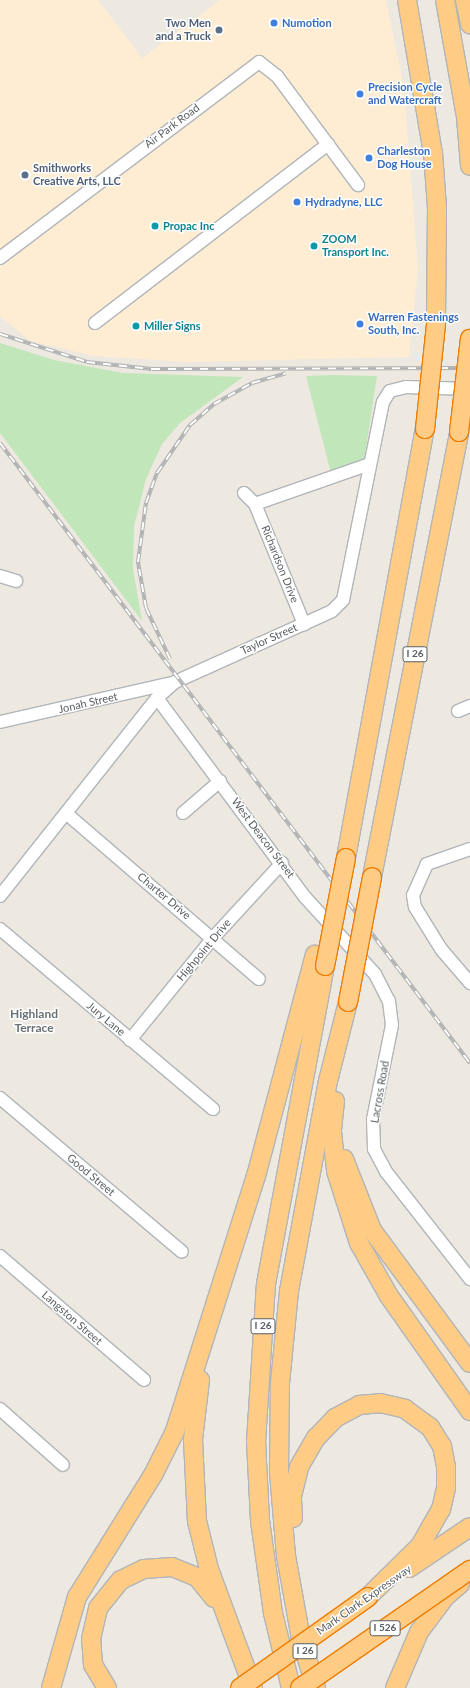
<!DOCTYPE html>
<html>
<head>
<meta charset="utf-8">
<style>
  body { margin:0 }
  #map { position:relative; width:470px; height:1688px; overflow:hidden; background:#ede8e0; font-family:Lato,sans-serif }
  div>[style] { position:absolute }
  .commercial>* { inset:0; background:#ffedd3 }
  .green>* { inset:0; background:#c1e6ba }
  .roads { filter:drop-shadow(1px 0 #b1b5b9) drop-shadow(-1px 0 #b1b5b9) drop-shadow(0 1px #b1b5b9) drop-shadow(0 -1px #b1b5b9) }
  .minor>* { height:12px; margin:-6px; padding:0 6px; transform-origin:6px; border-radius:6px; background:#fff }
  .highway>* { height:18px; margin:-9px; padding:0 9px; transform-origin:9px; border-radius:9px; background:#ffcc85 }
  .rail>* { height:4px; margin-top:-2px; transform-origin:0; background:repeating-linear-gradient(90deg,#fff 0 8px,#b0b1b2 0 16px); box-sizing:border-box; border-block:1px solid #b0b1b2 }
  .bridges { filter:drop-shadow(1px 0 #ed7c00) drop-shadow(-1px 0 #ed7c00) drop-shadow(0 1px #ed7c00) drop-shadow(0 -1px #ed7c00) }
  .highway-bridge>* { height:18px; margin:-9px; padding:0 9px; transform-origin:9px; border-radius:9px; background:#ffcc85 }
  .dots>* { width:11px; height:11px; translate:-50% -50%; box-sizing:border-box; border:2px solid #fff; border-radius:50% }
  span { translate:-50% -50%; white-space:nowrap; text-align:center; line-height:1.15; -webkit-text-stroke:3px #fff; paint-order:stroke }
  .shield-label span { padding:1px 3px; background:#fff; border:1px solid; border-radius:3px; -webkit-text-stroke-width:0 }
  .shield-label { font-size:10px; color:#595e62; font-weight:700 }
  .shop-label { font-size:11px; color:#366cbe; font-weight:700 }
  .left { translate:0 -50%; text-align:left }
  .service-label { font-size:11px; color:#4e5e75; font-weight:700 }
  .right { translate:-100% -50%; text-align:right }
  .street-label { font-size:11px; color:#595e62 }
  .culture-label { font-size:11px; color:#0d838f; font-weight:700 }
  .neighbourhood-label { font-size:12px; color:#6a7174; font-weight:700 }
</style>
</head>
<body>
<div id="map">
  <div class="commercial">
    <div style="clip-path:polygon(0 0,98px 0,142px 58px,220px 0,386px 0,404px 88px,418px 269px,409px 357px,187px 362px,94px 356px,30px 341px,0 316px)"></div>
  </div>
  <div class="green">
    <div style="clip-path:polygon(0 343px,54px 360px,123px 373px,243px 377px,180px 423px,162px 444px,146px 479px,134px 526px,133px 569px,142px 621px,0 433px)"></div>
    <div style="clip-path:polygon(331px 375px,377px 376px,363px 467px,332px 477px,306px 376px)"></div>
  </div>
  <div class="roads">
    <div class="minor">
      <div style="left:0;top:258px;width:325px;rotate:-37.1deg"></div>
      <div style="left:259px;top:62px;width:23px;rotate:38deg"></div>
      <div style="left:277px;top:76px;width:136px;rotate:53.4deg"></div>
      <div style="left:95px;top:323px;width:294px;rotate:-37.5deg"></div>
      <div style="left:244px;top:493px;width:16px;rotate:45deg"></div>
      <div style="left:255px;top:504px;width:130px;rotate:67.8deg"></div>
      <div style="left:255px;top:504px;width:122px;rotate:-19.2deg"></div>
      <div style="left:0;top:576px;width:17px;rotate:17deg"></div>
      <div style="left:157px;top:698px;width:247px;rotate:53.4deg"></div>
      <div style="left:304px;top:896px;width:105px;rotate:47.7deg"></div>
      <div style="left:375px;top:974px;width:30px;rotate:63deg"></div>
      <div style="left:389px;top:1001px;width:24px;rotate:83deg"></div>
      <div style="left:392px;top:1025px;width:96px;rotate:101.4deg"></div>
      <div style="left:373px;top:1119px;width:30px;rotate:88deg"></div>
      <div style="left:374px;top:1149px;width:27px;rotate:62deg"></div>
      <div style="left:387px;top:1173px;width:135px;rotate:51.9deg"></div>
      <div style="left:458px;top:711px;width:13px;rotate:-23deg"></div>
      <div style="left:0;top:722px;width:176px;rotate:-12.8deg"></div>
      <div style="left:183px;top:813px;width:49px;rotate:-40.9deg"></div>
      <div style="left:67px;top:814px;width:253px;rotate:40.7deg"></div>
      <div style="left:470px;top:849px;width:46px;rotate:160.8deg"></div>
      <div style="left:427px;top:864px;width:34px;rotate:114deg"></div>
      <div style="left:413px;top:895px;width:12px;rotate:81deg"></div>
      <div style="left:415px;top:907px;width:49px;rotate:58.2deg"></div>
      <div style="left:441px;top:949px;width:45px;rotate:49.5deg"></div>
      <div style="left:0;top:896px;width:253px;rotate:-51.6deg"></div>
      <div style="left:157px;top:698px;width:24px;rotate:-42deg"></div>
      <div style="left:175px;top:682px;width:172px;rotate:-24.3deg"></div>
      <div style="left:332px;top:611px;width:16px;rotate:-45deg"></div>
      <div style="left:343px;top:600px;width:202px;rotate:-78.6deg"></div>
      <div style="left:383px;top:402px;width:13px;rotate:-58deg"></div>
      <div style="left:390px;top:391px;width:16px;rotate:-14deg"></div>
      <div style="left:406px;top:387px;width:64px;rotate:1.8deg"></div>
      <div style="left:0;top:929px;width:279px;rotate:40.2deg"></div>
      <div style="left:130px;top:1040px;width:132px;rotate:-50.9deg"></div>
      <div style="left:213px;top:938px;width:102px;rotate:-47.4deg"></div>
      <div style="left:0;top:1098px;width:238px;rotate:40.2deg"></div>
      <div style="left:0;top:1256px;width:190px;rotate:40.7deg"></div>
      <div style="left:0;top:1409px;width:84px;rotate:41.6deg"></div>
    </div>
    <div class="highway">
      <div style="left:407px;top:0;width:155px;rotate:80.4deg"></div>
      <div style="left:433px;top:153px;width:55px;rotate:85.8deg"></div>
      <div style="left:437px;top:208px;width:116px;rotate:90.5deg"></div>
      <div style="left:445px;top:0;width:119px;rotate:79.8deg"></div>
      <div style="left:466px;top:117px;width:49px;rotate:85.3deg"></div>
      <div style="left:465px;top:0;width:25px;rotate:78deg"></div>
      <div style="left:346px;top:858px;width:436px;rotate:-79.6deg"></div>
      <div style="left:372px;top:877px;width:453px;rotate:-78.9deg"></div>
      <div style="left:335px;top:1101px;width:31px;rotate:96deg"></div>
      <div style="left:332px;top:1132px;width:39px;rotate:84deg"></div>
      <div style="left:336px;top:1171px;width:76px;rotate:72.3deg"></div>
      <div style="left:359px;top:1243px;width:61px;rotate:60.5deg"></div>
      <div style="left:389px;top:1296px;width:141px;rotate:54.8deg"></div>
      <div style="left:344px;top:1159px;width:76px;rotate:68.5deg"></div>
      <div style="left:372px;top:1230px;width:165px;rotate:53.6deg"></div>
      <div style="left:200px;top:1380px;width:60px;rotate:96.7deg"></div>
      <div style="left:193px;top:1440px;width:81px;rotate:87.2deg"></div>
      <div style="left:197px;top:1521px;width:49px;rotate:76deg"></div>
      <div style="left:209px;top:1569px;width:127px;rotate:69.7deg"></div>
      <div style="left:293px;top:1518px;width:22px;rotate:-93deg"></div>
      <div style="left:292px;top:1496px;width:30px;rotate:-76deg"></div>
      <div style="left:299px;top:1467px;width:34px;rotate:-60deg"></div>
      <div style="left:316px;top:1438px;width:28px;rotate:-46deg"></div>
      <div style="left:335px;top:1418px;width:27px;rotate:-28deg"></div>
      <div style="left:359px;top:1405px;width:21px;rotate:-5deg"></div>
      <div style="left:380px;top:1403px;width:26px;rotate:13deg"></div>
      <div style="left:405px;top:1409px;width:31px;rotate:36deg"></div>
      <div style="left:430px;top:1427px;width:22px;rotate:58deg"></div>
      <div style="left:442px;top:1446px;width:21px;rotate:79deg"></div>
      <div style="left:446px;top:1467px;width:21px;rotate:90deg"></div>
      <div style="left:446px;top:1488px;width:22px;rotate:103deg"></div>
      <div style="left:441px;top:1509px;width:43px;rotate:119.6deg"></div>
      <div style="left:420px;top:1546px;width:73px;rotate:135.6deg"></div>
      <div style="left:409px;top:1568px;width:73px;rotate:-33.9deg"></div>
      <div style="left:51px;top:1688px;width:95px;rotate:-74.1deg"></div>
      <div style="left:77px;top:1597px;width:144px;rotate:-58.1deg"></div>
      <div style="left:153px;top:1475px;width:49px;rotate:-63.4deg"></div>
      <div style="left:175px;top:1431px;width:268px;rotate:-72.4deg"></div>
      <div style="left:256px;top:1176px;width:229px;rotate:-75.1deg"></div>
      <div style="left:107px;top:1688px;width:27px;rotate:-121deg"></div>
      <div style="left:93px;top:1665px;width:26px;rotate:-94deg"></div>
      <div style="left:91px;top:1639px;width:32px;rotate:-77deg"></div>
      <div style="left:98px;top:1608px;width:36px;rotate:-51deg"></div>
      <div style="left:121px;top:1580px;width:25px;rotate:-26deg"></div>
      <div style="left:144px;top:1569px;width:28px;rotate:-4deg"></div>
      <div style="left:172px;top:1567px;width:27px;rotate:22deg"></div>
      <div style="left:197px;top:1577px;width:27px;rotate:51deg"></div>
      <div style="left:291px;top:1688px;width:77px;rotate:-103.5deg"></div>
      <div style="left:273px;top:1613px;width:94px;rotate:-98deg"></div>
      <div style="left:260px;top:1520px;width:78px;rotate:-92.9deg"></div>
      <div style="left:256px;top:1442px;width:158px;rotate:-86.4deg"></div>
      <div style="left:266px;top:1284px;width:323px;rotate:-79.5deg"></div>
      <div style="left:316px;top:1688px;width:51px;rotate:-107deg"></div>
      <div style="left:301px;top:1639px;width:84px;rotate:-100.2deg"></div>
      <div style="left:286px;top:1556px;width:83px;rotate:-94.8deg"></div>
      <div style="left:279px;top:1473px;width:90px;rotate:-89.4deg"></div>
      <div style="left:280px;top:1383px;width:92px;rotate:-84.4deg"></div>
      <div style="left:289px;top:1291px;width:214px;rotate:-79.5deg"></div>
      <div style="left:328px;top:1081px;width:81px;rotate:-75.8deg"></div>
      <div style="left:395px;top:1688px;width:61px;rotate:-66.8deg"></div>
      <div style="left:419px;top:1632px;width:44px;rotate:-53.4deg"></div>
      <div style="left:445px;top:1597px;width:20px;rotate:-41deg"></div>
    </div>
  </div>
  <div class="rail">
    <div style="left:0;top:334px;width:91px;rotate:17.8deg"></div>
    <div style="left:87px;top:362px;width:65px;rotate:6.1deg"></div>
    <div style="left:152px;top:369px;width:318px;rotate:-0.2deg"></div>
    <div style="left:0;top:443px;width:778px;rotate:52.84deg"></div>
    <div style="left:170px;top:659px;width:56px;rotate:-115.2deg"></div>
    <div style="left:146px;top:608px;width:47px;rotate:-99.9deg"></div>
    <div style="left:138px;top:562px;width:60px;rotate:-82.3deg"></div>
    <div style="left:146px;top:503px;width:32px;rotate:-70deg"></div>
    <div style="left:157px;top:473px;width:58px;rotate:-55.5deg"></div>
    <div style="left:190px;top:425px;width:32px;rotate:-41deg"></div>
    <div style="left:214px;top:404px;width:43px;rotate:-28.9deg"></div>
    <div style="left:252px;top:383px;width:35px;rotate:-16deg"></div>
  </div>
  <div class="bridges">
    <div class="highway-bridge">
      <div style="left:425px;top:429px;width:106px;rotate:-84deg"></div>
      <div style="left:459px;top:432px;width:94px;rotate:-83.3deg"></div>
      <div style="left:325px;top:966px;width:110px;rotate:-79deg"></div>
      <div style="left:348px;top:1002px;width:127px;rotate:-79.1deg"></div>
      <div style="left:240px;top:1688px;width:157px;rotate:-35.4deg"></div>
      <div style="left:300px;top:1688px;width:207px;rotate:-34.8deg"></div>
    </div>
  </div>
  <div class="dots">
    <div style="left:274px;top:23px;background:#3f7fe0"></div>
    <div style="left:219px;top:30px;background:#5c6f8a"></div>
    <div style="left:360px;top:94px;background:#3f7fe0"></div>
    <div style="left:369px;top:158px;background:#3f7fe0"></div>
    <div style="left:25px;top:175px;background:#5c6f8a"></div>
    <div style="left:297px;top:202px;background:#3f7fe0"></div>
    <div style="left:155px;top:226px;background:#0f9aa8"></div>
    <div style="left:314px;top:246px;background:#0f9aa8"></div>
    <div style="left:360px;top:324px;background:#3f7fe0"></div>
    <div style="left:136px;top:326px;background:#0f9aa8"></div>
  </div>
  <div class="shield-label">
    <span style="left:415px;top:654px">I 26</span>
    <span style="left:263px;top:1326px">I 26</span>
    <span style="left:385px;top:1628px">I 526</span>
    <span style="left:305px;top:1651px">I 26</span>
  </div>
  <div class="shop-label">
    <span class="left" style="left:282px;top:23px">Numotion</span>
    <span class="left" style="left:368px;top:94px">Precision Cycle<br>and Watercraft</span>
    <span class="left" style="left:377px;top:158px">Charleston<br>Dog House</span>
    <span class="left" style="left:305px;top:202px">Hydradyne, LLC</span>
    <span class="left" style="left:368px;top:324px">Warren Fastenings<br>South, Inc.</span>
  </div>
  <div class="service-label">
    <span class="right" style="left:211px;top:30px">Two Men<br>and a Truck</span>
    <span class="left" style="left:33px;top:175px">Smithworks<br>Creative Arts, LLC</span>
  </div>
  <div class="street-label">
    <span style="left:172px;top:126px;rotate:-37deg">Air Park Road</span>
    <span style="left:280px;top:564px;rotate:68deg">Richardson Drive</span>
    <span style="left:269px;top:639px;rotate:-24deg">Taylor Street</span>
    <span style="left:88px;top:703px;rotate:-13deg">Jonah Street</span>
    <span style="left:263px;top:838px;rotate:53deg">West Deacon Street</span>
    <span style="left:164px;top:896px;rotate:40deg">Charter Drive</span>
    <span style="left:204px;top:950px;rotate:-50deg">Highpoint Drive</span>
    <span style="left:106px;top:1019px;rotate:40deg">Jury Lane</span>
    <span style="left:380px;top:1092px;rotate:-80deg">Lacross Road</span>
    <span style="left:91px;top:1175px;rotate:40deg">Good Street</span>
    <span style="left:72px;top:1318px;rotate:41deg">Langston Street</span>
    <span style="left:364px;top:1600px;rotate:-35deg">Mark Clark Expressway</span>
  </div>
  <div class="culture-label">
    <span class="left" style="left:163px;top:226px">Propac Inc</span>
    <span class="left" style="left:322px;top:246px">ZOOM<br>Transport Inc.</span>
    <span class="left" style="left:144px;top:326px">Miller Signs</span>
  </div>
  <div class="neighbourhood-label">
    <span style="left:34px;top:1021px">Highland<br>Terrace</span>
  </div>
</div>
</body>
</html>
